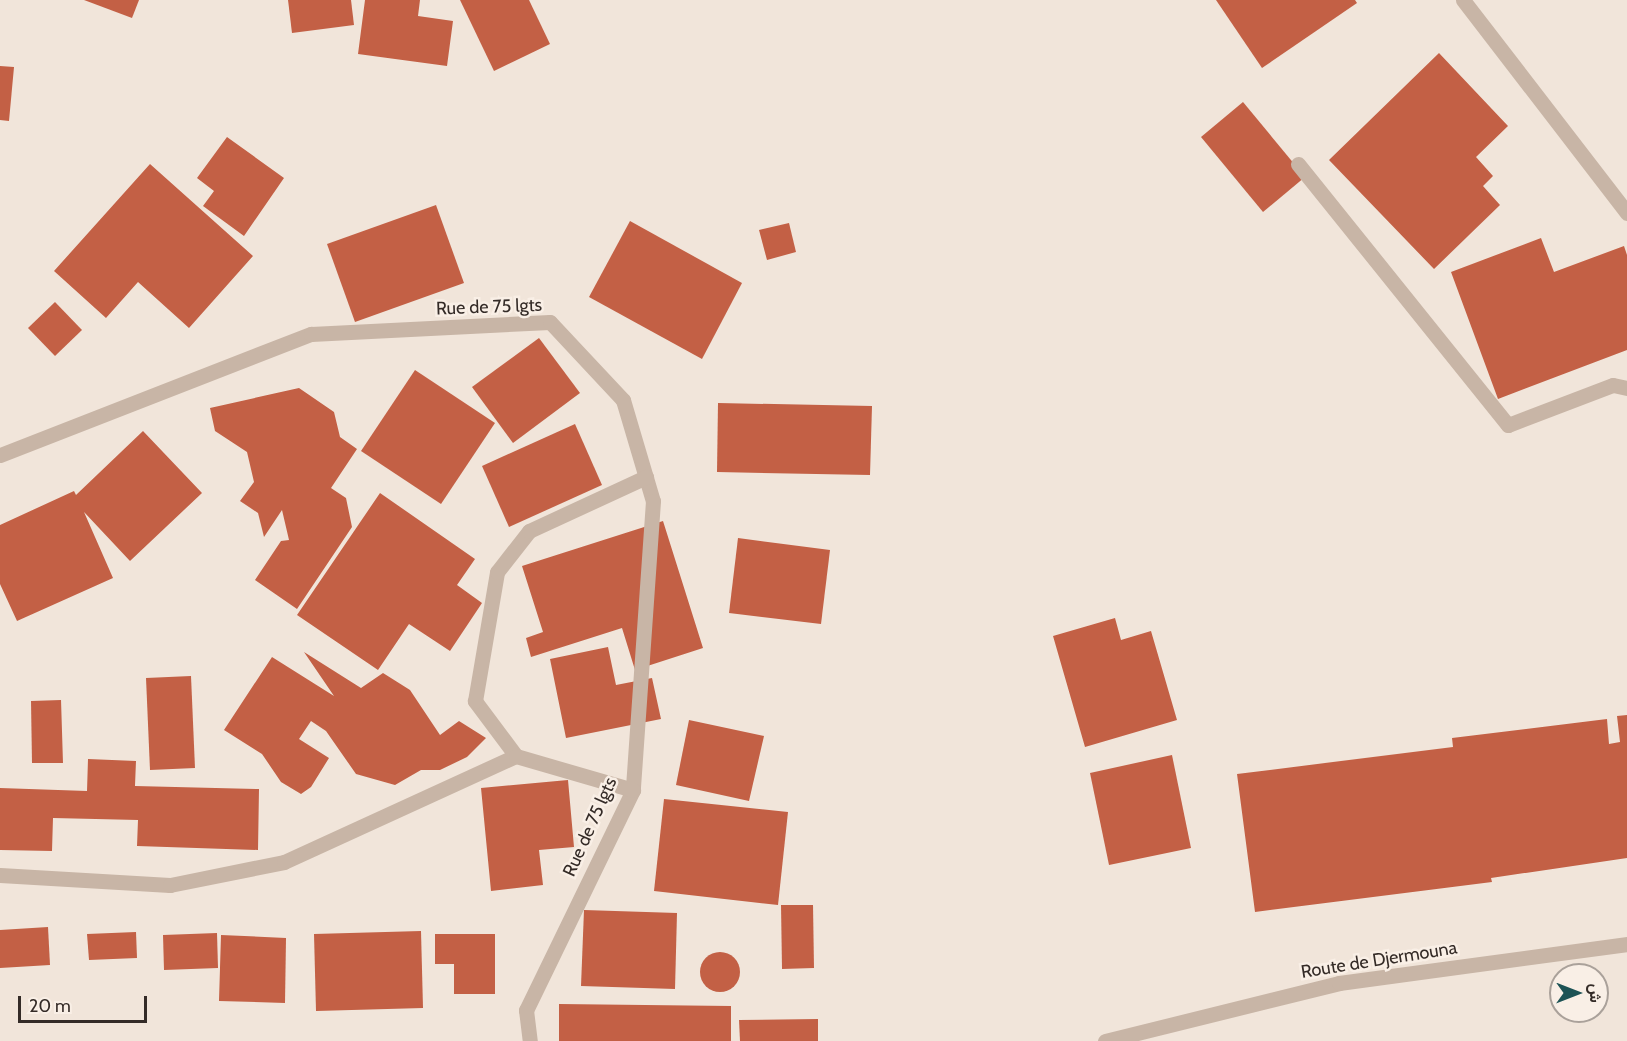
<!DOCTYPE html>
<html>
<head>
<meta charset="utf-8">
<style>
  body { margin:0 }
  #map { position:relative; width:1627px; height:1041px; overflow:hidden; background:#f1e5da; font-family:Cabin,Vazirmatn,sans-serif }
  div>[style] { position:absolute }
  .building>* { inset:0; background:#c36045 }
  .round { border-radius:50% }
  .minor>* { height:15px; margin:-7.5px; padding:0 7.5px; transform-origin:7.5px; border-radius:7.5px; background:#c8b5a6 }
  span { translate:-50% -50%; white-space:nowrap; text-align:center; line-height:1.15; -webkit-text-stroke:5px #f9efe6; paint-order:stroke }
  .street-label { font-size:18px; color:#342b27 }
  .north { position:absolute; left:1549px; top:963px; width:60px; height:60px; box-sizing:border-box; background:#f9efe6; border:2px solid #aaa19a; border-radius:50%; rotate:90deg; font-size:16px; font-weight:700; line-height:24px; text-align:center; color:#342b27 }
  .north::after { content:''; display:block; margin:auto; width:21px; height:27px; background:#1d5355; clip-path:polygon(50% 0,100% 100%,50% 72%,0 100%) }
  .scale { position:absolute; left:18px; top:996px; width:129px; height:27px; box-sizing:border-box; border:3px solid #342b27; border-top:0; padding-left:8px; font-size:18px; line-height:21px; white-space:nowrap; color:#342b27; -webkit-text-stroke:4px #f9efe6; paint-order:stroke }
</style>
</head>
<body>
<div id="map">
  <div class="building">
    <div style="clip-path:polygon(84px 0,139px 0,132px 18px)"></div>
    <div style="clip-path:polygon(288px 0,351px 0,354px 25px,292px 33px)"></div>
    <div style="clip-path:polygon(365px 0,420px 0,418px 16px,453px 21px,447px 66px,358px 54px)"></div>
    <div style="clip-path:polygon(460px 0,529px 0,550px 44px,494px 71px)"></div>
    <div style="clip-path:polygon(1216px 0,1355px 0,1357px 3px,1262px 68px)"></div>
    <div style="clip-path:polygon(1439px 53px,1508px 126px,1476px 157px,1493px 176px,1483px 186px,1500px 205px,1434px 269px,1329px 160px)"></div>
    <div style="clip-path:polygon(0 66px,14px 67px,9px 121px,0 120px)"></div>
    <div style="clip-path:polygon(1243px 102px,1305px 177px,1263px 212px,1201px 137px)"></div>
    <div style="clip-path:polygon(227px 137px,284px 178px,244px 236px,203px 206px,214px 191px,197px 178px)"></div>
    <div style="clip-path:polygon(150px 164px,253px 256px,189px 328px,138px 282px,106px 318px,54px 271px)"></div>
    <div style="clip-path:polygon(436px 205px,464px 283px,355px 322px,327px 244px)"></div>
    <div style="clip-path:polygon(630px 221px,742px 283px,702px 359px,589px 297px)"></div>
    <div style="clip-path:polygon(789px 223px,796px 252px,767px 260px,759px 230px)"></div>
    <div style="clip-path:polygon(1541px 238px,1554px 272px,1624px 246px,1627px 255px,1627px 350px,1498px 399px,1451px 272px)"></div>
    <div style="clip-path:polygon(55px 302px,82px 330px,55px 356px,28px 328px)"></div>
    <div style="clip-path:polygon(539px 338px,580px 393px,513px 443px,472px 387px)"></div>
    <div style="clip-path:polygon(415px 370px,495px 423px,441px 504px,361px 451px)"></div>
    <div style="clip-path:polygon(299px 388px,334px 412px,340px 437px,357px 449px,331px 488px,346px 498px,352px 527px,297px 609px,255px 580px,281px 541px,289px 540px,282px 510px,264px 537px,258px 513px,240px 501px,254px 482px,247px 452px,215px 431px,210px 408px)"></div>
    <div style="clip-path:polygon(718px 403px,872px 406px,870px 475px,717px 472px)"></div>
    <div style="clip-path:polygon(575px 424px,602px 485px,509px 527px,482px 466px)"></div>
    <div style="clip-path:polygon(143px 431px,202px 493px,130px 561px,84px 512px,113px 578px,17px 621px,0 584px,0 525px,74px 491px,76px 495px)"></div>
    <div style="clip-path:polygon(380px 493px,475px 559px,457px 585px,482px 603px,450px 651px,409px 624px,378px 670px,297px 615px)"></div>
    <div style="clip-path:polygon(663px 521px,703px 648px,635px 670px,622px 628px,531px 657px,526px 638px,543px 632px,522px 566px)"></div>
    <div style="clip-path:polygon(738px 538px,830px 550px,821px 624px,729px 613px)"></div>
    <div style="clip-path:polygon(1115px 618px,1121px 640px,1151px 631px,1177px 720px,1085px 747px,1053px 636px)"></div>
    <div style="clip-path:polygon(608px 647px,616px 685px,652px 678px,661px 719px,566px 738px,550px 659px)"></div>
    <div style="clip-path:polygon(304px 652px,361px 688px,383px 673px,410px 690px,440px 735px,459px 721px,486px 738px,467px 757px,440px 770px,421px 770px,395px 785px,356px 774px,326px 731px,311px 721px,299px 739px,329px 758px,311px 787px,301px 794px,281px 782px,262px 754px,224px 730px,272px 657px,334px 696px)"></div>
    <div style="clip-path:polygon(191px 676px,195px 768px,150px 770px,146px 678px)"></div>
    <div style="clip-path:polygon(61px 700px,63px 763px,32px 763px,31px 701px)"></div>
    <div style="clip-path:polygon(1627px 715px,1627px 858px,1491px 878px,1492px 882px,1255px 912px,1237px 774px,1453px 747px,1452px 738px,1607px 719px,1609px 744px,1620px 742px,1617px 716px)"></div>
    <div style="clip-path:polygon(689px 720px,764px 736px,749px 801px,676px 785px)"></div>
    <div style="clip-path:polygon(1172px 755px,1191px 848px,1109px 865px,1090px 773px)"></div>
    <div style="clip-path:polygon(88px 759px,136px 761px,135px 786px,259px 789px,258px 850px,137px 846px,138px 820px,53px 818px,52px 851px,0 850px,0 788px,87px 791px)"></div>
    <div style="clip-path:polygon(568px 780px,574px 847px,539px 850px,543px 885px,491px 891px,481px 788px)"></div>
    <div style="clip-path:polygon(664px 799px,788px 812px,778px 905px,654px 891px)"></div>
    <div style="clip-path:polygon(781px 905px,813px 905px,814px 968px,782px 969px)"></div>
    <div style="clip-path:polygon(584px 910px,677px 913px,675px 989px,581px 986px)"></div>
    <div style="clip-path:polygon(48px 927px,50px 965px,0 968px,0 930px)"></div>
    <div style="clip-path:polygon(421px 931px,423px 1008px,316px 1011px,314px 934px)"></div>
    <div style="clip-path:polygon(136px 932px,137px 958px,89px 960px,87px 934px)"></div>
    <div style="clip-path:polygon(217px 933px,218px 968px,164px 970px,163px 935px)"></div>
    <div style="clip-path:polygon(435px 934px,495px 934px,495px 994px,454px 994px,454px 964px,435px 964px)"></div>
    <div style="clip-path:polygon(221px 935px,286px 938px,285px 1003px,219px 1001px)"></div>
    <div class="round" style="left:700px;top:952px;width:40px;height:40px"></div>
    <div style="clip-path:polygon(559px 1004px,731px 1006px,731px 1041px,559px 1041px)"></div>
    <div style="clip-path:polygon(818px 1019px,818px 1041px,740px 1041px,739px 1020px)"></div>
  </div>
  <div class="minor">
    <div style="left:1463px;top:0;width:269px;rotate:52.4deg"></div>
    <div style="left:1298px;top:164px;width:335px;rotate:51.2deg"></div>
    <div style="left:1508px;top:425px;width:112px;rotate:-20.9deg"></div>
    <div style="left:1613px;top:385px;width:14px;rotate:12deg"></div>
    <div style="left:0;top:455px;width:334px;rotate:-21.3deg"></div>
    <div style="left:311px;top:334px;width:239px;rotate:-2.9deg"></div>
    <div style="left:550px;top:322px;width:107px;rotate:46.9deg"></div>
    <div style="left:623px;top:400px;width:105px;rotate:73.5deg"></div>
    <div style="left:653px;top:501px;width:290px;rotate:94deg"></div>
    <div style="left:633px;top:790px;width:245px;rotate:115.9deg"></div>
    <div style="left:526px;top:1010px;width:31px;rotate:83deg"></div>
    <div style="left:516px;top:756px;width:69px;rotate:-126.7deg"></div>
    <div style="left:475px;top:701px;width:131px;rotate:-80.3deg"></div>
    <div style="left:497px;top:572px;width:52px;rotate:-52deg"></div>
    <div style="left:529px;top:531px;width:129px;rotate:-24.8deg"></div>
    <div style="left:0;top:875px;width:170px;rotate:3.4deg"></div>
    <div style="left:170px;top:885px;width:116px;rotate:-11.4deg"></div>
    <div style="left:284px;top:862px;width:255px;rotate:-24.6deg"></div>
    <div style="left:516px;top:756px;width:122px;rotate:16.2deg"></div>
    <div style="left:1105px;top:1041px;width:241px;rotate:-13.9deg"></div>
    <div style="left:1339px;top:983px;width:291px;rotate:-7.7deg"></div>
  </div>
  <div class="street-label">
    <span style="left:489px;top:307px;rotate:-2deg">Rue de 75 lgts</span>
    <span style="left:590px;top:827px;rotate:-66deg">Rue de 75 lgts</span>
    <span style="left:1379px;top:960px;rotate:-9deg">Route de Djermouna</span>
  </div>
  <div class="north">ش</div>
  <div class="scale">20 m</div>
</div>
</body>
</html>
